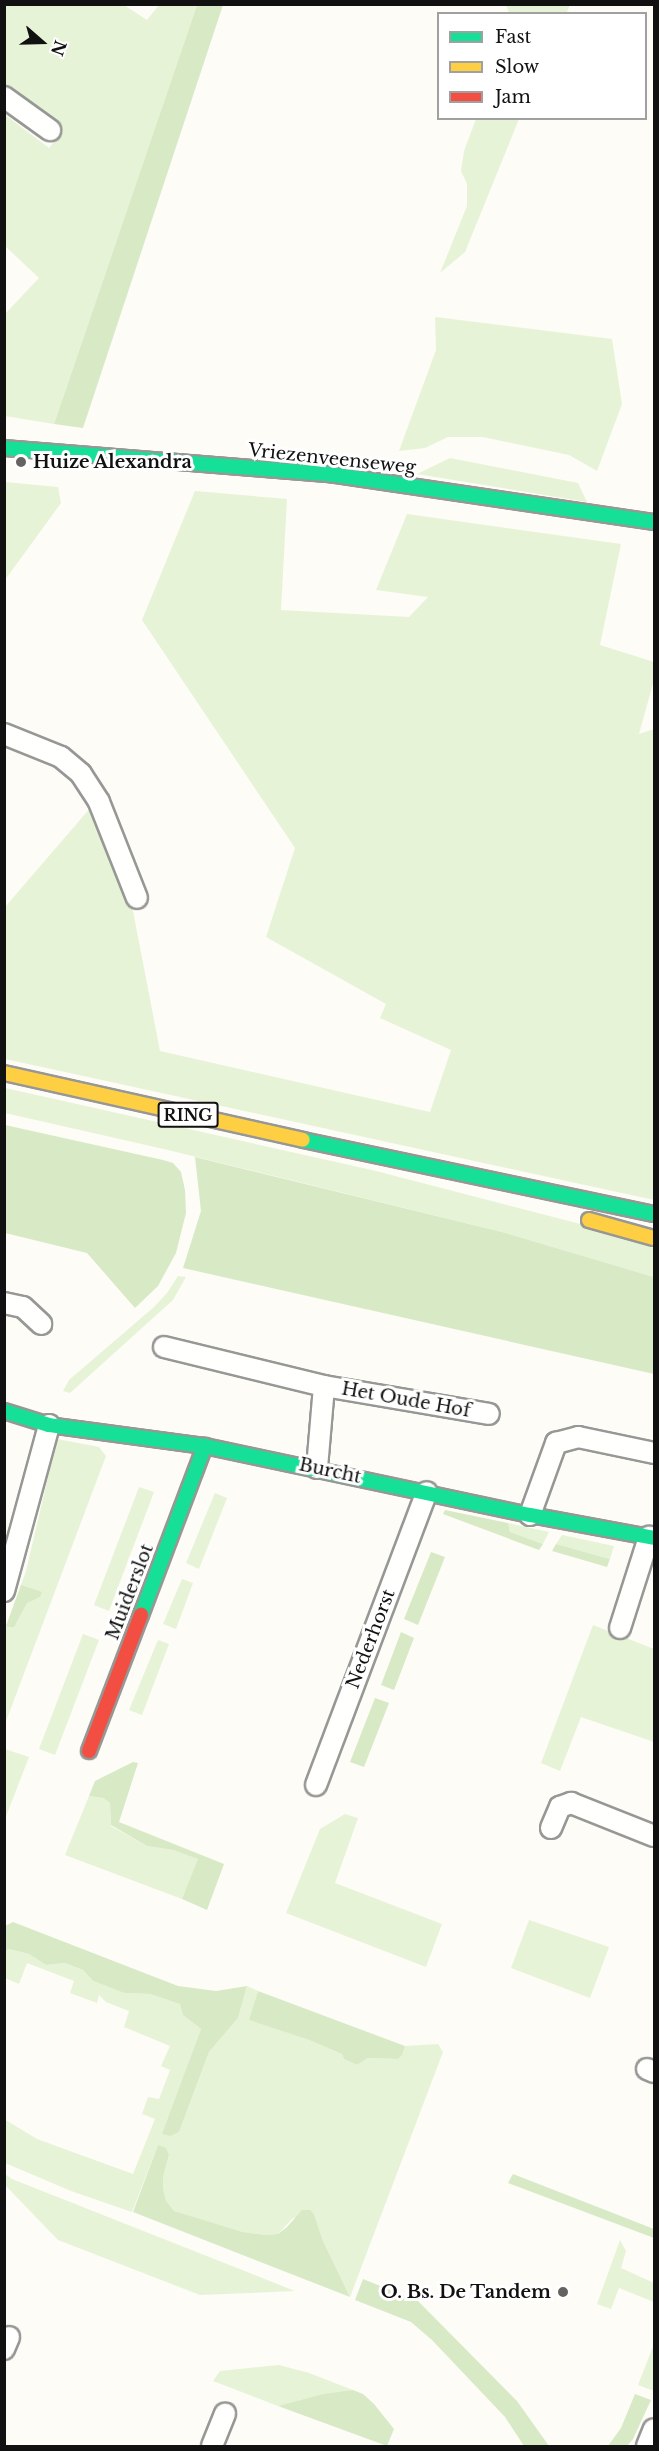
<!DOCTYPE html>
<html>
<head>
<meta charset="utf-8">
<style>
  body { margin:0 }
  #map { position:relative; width:659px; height:2451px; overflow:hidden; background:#fdfcf7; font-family:"Libre Baskerville",serif }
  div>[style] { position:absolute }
  .green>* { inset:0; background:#e7f3d7 }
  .forest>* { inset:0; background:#d8eac5 }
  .roads { filter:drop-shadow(2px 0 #979795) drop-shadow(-2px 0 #979795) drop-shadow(0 2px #979795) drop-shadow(0 -2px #979795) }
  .street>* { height:20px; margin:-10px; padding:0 10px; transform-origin:10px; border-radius:10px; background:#fffffe }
  .fast>* { height:14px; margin:-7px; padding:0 7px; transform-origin:7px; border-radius:7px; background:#16e098 }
  .slow>* { height:14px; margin:-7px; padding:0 7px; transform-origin:7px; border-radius:7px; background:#ffcf43 }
  .jam>* { height:14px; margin:-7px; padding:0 7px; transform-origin:7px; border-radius:7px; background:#f24e42 }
  .dots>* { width:16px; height:16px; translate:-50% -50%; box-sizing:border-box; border:3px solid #fff; border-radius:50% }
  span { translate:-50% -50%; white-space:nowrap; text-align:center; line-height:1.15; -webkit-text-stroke:6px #fff; paint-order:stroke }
  .shield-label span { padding:2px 4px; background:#fff; border:2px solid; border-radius:4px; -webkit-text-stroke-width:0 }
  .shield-label { font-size:16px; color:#111; font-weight:700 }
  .street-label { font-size:18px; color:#111 }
  .poi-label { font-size:18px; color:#111; font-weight:700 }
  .left { translate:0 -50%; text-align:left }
  .right { translate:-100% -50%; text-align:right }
  .frame { position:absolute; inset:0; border:6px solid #111; pointer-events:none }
  .legend { position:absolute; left:437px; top:12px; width:210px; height:108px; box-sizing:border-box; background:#fff; border:2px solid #a0a0a0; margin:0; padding:8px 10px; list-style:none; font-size:18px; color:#111 }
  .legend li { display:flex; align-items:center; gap:12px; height:30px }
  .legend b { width:30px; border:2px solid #a0a0a0 }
  .north { position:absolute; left:12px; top:12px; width:60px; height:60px; -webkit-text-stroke:4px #fff; paint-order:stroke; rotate:110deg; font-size:16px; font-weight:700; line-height:24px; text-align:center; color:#111 }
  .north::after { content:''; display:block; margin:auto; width:21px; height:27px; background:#111; clip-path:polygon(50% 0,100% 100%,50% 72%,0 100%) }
</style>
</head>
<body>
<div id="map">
  <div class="green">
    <div style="clip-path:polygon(5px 5px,124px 5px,147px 20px,159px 5px,197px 5px,54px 424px,5px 416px,5px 314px,39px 278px,5px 246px,4px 114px,49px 148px,61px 133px,5px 90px)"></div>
    <div style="clip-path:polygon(506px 5px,506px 4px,570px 5px,566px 14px,509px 13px)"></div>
    <div style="clip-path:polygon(476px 119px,519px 119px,465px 252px,440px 273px,467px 206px,467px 184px,461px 171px,464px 151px)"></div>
    <div style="clip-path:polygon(435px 317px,612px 339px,622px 404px,597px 471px,569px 455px,483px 437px,448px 437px,425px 448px,399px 451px,436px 350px)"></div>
    <div style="clip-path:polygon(450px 458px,578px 483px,587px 502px,417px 474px)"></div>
    <div style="clip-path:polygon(5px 482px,58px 487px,61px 503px,5px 580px)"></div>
    <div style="clip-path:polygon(195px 491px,287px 499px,281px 610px,409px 617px,428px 597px,376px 590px,407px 514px,621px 544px,600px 645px,654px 662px,654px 680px,639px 734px,654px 729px,654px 1200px,5px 1059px,5px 907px,92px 806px,133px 911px,160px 1051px,430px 1112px,451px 1050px,380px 1018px,386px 1004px,266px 937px,295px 848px,142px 620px)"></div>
    <div style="clip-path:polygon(5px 1088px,372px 1170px,592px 1227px,654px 1248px,654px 1277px,502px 1232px,168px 1150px,5px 1113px)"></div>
    <div style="clip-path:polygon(178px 1276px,186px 1277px,173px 1300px,70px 1393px,63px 1391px,69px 1380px,154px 1307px,167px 1293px)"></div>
    <div style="clip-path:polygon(57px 1439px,99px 1447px,106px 1456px,5px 1724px,5px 1630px,26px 1571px)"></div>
    <div style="clip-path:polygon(139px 1487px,154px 1492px,109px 1611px,94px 1605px)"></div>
    <div style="clip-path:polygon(215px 1493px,227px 1498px,199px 1569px,186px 1563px)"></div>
    <div style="clip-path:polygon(508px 1523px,549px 1532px,543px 1544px,510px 1532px)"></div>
    <div style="clip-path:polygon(562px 1535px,614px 1546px,610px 1559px,556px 1544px)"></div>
    <div style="clip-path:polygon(182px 1579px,193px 1583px,176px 1629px,163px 1624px)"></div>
    <div style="clip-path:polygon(593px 1625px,654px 1649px,654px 1742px,581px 1717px,560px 1771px,541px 1763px)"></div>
    <div style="clip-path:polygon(83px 1634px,99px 1640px,55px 1755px,39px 1749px)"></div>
    <div style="clip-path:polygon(158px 1640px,169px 1644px,142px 1715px,129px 1710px)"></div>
    <div style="clip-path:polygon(5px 1749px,29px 1757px,5px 1819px,4px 1749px)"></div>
    <div style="clip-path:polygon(89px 1796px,103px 1798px,110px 1803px,111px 1826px,147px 1846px,173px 1850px,199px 1859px,182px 1899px,65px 1855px)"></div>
    <div style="clip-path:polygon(345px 1814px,358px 1818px,335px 1883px,442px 1924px,426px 1967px,286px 1913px,320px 1829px)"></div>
    <div style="clip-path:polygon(529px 1920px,609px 1947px,590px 1998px,511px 1968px)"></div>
    <div style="clip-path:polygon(7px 1949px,29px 1954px,46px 1965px,65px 1963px,83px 1970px,93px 1981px,124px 1993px,150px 1994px,181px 2004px,183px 2015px,201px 2029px,163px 2133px,179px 2132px,209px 2052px,238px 2018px,247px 1986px,258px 1991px,250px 2020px,309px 2040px,342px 2054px,344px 2059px,357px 2065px,368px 2058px,398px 2059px,405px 2046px,438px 2044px,443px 2052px,350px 2297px,323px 2241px,314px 2214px,293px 2218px,278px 2234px,266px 2235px,243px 2232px,173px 2211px,166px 2201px,163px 2188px,163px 2177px,169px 2155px,158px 2145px,132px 2212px,71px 2191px,5px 2163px,4px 2119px,37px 2139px,133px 2174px,155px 2119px,142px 2114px,148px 2097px,159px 2099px,170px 2070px,161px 2066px,170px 2046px,124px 2027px,129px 2011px,106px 2002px,99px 1995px,97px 2003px,70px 1993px,74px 1981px,27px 1963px,19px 1984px,5px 1978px,5px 1952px)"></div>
    <div style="clip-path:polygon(5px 2174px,12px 2179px,295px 2291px,200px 2295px,58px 2240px,5px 2185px)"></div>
    <div style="clip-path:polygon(620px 2240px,626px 2251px,621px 2268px,654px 2283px,654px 2302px,619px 2288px,611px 2309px,597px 2304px)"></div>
    <div style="clip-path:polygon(654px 2344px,654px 2391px,638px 2385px)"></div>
    <div style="clip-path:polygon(279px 2365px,309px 2373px,353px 2390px,278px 2406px,213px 2381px,220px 2371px)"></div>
  </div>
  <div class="forest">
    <div style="clip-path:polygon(197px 5px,223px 5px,83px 428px,54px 424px)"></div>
    <div style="clip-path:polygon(5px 1125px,163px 1160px,173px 1163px,181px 1172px,185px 1190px,186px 1213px,176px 1253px,158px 1286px,135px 1308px,87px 1253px,5px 1233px)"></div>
    <div style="clip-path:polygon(195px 1157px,502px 1232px,654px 1277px,654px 1374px,183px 1268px,201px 1211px)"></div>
    <div style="clip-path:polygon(445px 1510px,508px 1523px,510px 1532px,543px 1544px,539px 1550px,443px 1514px)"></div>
    <div style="clip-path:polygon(556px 1544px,610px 1559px,607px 1567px,552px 1551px)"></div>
    <div style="clip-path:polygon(431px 1552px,445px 1557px,418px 1625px,404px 1619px)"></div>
    <div style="clip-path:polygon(21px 1585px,42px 1592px,40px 1597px,27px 1603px,14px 1627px,9px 1627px,6px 1626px)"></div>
    <div style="clip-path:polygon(401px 1632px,414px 1638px,394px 1690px,381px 1685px)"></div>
    <div style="clip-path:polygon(375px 1698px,389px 1703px,364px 1767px,350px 1762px)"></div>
    <div style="clip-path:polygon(133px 1762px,138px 1763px,119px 1822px,224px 1864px,207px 1910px,182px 1899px,198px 1859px,173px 1850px,147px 1846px,111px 1825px,110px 1803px,103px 1798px,89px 1796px,95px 1781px)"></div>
    <div style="clip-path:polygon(13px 1922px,178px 1986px,216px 1991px,247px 1986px,238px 2018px,209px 2052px,179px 2132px,170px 2136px,162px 2134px,201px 2029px,183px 2015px,180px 2004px,150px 1994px,124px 1993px,93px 1981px,83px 1970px,65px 1963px,46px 1965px,29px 1954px,8px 1949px,5px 1952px,5px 1926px)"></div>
    <div style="clip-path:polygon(258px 1991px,405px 2046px,402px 2055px,398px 2059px,368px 2058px,357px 2065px,344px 2059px,342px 2054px,309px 2040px,249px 2020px)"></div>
    <div style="clip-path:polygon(158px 2145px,166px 2148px,169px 2155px,163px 2177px,163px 2188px,166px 2201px,174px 2211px,243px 2232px,266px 2235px,278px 2234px,287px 2227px,302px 2210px,310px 2210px,314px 2214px,323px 2241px,350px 2297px,133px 2212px)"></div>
    <div style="clip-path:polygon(513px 2174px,654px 2229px,654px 2238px,508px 2183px)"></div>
    <div style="clip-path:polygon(363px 2279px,418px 2301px,517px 2401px,549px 2446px,524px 2446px,505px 2417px,432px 2340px,411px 2322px,355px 2300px)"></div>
    <div style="clip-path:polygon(353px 2390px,363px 2394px,374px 2404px,394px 2429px,387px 2446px,278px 2406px,324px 2394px)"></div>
    <div style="clip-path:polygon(635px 2394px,651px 2400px,633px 2439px,627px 2446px,608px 2446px,621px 2428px)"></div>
  </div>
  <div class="roads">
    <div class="street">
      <div style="left:4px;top:97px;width:57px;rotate:35.7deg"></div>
      <div style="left:4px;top:734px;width:61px;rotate:22deg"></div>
      <div style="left:61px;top:757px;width:26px;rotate:40deg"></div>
      <div style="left:81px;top:774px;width:33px;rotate:57deg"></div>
      <div style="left:99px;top:802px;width:103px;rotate:68.4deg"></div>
      <div style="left:4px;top:1303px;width:19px;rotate:12deg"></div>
      <div style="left:23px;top:1307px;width:25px;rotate:43deg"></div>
      <div style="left:164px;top:1347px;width:165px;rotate:13.7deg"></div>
      <div style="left:324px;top:1386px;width:167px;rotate:9.6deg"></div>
      <div style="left:317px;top:1468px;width:82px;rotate:-85.1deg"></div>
      <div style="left:530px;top:1515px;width:77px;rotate:-70.1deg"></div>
      <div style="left:556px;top:1443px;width:23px;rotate:-15deg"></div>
      <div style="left:578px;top:1437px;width:78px;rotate:11.9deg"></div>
      <div style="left:4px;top:1591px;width:172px;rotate:-74.8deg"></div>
      <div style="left:620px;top:1628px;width:96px;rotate:-72.3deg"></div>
      <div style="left:316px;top:1785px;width:313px;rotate:-69.3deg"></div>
      <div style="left:551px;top:1828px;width:23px;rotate:-67deg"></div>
      <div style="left:560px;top:1807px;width:12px;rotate:-20deg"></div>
      <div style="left:571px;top:1803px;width:89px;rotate:21.7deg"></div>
      <div style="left:647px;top:2069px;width:8px;rotate:23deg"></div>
      <div style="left:4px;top:2349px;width:13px;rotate:-67deg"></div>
      <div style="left:212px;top:2446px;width:35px;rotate:-68deg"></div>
      <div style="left:647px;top:2446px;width:18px;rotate:-68deg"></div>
    </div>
    <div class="fast">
      <div style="left:4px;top:448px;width:326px;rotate:4.6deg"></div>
      <div style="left:329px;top:474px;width:329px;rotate:8.4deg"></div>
      <div style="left:303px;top:1140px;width:359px;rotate:11.9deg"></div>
      <div style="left:4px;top:1411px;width:47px;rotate:17.3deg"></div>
      <div style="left:49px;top:1425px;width:157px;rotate:7.7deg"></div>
      <div style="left:205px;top:1446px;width:332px;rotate:12deg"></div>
      <div style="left:530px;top:1515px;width:126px;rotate:10.5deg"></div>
      <div style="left:141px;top:1615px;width:181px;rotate:-69.3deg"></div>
    </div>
    <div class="slow">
      <div style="left:4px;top:1073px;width:306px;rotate:12.6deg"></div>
      <div style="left:589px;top:1220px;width:67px;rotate:15.5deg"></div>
    </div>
    <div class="jam">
      <div style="left:89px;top:1751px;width:146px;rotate:-69.1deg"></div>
    </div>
  </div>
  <div class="dots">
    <div style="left:21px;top:462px;background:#646362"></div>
    <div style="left:563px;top:2292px;background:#646362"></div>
  </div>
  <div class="shield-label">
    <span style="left:188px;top:1115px">RING</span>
  </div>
  <div class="street-label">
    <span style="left:332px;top:459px;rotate:6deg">Vriezenveenseweg</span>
    <span style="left:406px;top:1400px;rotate:10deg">Het Oude Hof</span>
    <span style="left:330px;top:1471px;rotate:12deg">Burcht</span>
    <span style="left:130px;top:1592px;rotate:-69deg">Muiderslot</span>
    <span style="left:371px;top:1639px;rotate:-69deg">Nederhorst</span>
  </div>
  <div class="poi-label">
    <span class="left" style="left:33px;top:462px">Huize Alexandra</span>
    <span class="right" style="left:551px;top:2292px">O. Bs. De Tandem</span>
  </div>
  <div class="frame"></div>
  <ul class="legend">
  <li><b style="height:8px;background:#16e098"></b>Fast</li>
  <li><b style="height:8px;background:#ffcf43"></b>Slow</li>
  <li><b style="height:8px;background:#f24e42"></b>Jam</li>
  </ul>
  <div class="north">N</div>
</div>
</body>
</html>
